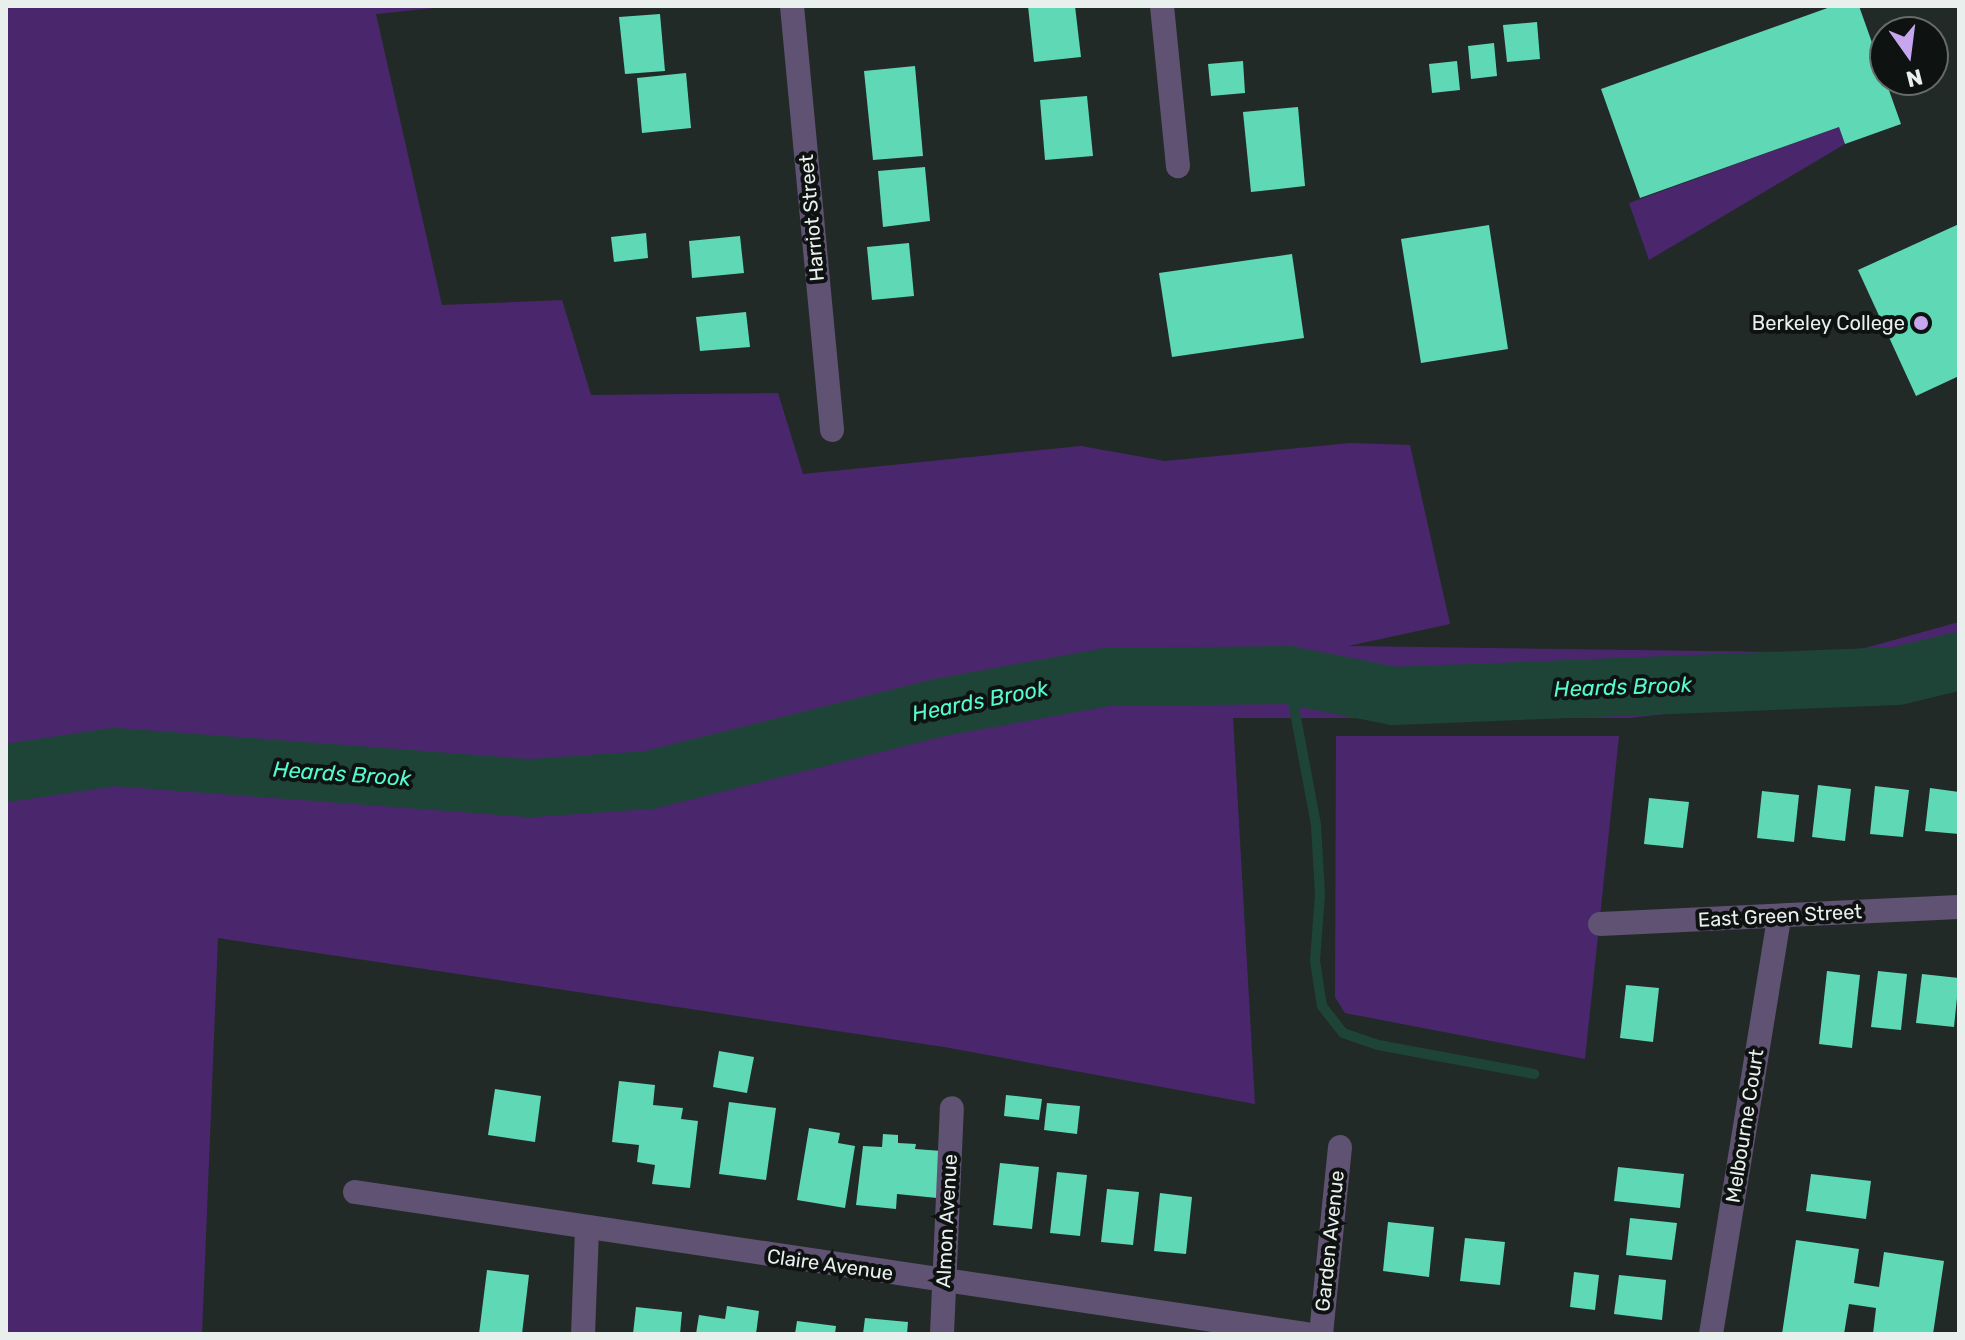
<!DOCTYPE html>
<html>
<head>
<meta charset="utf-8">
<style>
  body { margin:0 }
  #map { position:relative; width:1965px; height:1340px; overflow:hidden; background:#222a27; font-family:Rubik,sans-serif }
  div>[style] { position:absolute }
  .green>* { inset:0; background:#4a276d }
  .stream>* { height:10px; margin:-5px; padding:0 5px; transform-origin:5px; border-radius:5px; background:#1e4438 }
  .river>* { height:58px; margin:-29px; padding:0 29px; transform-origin:29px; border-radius:29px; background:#1e4438 }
  .building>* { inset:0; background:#5fd8b6 }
  .minor>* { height:24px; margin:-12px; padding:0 12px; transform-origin:12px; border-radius:12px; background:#605272 }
  .dots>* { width:22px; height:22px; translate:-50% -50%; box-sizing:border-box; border:4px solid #0e1211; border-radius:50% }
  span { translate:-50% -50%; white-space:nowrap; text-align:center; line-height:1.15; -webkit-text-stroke:8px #0e1211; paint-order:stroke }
  .street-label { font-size:20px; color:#e9efec }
  .poi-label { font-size:20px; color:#e9efec }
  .right { translate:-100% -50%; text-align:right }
  .water-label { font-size:22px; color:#54fbcf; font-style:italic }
  .frame { position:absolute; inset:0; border:8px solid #e9efec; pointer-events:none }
  .north { position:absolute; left:1869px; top:16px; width:80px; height:80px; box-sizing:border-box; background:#0e1211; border:2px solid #666a69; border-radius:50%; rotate:166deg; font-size:22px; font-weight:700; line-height:32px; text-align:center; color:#e9efec }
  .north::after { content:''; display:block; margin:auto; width:28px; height:36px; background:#c7a6f0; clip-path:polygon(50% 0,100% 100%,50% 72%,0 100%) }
</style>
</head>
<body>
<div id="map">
  <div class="green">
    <div style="clip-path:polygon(6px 6px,453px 6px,376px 14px,442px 305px,562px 300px,591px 395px,778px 393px,803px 474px,1081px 446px,1165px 461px,1351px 443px,1410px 445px,1450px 624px,1348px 646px,1847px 653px,1959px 622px,1959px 682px,1629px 718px,1233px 718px,1255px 1104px,944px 1047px,218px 938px,202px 1334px,6px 1334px)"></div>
    <div style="clip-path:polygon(1839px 127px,1845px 144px,1649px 260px,1629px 203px)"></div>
    <div style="clip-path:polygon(1336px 736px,1619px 736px,1585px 1059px,1345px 1013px,1335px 997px)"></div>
  </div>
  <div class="stream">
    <div style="left:1288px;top:675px;width:153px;rotate:79.4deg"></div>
    <div style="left:1316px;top:825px;width:69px;rotate:86.7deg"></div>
    <div style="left:1320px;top:894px;width:67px;rotate:94.3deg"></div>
    <div style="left:1315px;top:961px;width:46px;rotate:81.2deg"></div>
    <div style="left:1322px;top:1006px;width:34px;rotate:52deg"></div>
    <div style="left:1343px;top:1033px;width:37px;rotate:19deg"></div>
    <div style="left:1378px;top:1045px;width:159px;rotate:10.5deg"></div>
  </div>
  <div class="river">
    <div style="left:6px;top:773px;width:110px;rotate:-8.4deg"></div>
    <div style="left:115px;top:757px;width:418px;rotate:4.3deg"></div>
    <div style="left:532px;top:788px;width:117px;rotate:-3.9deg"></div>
    <div style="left:649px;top:780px;width:302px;rotate:-14deg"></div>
    <div style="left:942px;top:707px;width:168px;rotate:-10.3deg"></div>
    <div style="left:1107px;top:677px;width:181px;rotate:-0.6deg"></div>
    <div style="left:1288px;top:675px;width:108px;rotate:11.2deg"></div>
    <div style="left:1394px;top:696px;width:503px;rotate:-2.28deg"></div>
    <div style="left:1897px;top:676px;width:64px;rotate:-13.6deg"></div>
  </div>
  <div class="building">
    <div style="clip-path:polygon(1028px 6px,1075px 6px,1081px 57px,1034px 62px)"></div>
    <div style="clip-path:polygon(1833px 6px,1859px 6px,1901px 124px,1845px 144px,1839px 127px,1640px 198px,1601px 89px)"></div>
    <div style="clip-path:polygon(660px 14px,665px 71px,625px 74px,619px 17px)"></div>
    <div style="clip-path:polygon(1537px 22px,1540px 59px,1507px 62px,1503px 25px)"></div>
    <div style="clip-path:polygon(1494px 43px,1497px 76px,1471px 79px,1468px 46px)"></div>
    <div style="clip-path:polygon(1243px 61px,1245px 93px,1211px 96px,1208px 64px)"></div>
    <div style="clip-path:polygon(1457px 61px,1460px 90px,1432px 93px,1429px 64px)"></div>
    <div style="clip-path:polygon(915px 66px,923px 156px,873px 160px,864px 71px)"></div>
    <div style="clip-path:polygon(686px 73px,691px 128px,642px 133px,637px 78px)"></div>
    <div style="clip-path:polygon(1087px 96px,1093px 156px,1045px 160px,1040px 100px)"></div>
    <div style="clip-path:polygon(1298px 107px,1305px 186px,1251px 192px,1243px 112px)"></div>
    <div style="clip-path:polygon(925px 167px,930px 221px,883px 227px,878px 171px)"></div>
    <div style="clip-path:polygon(1959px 224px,1959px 376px,1916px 396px,1858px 270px)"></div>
    <div style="clip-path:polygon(1489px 225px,1508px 349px,1421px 363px,1401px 239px)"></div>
    <div style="clip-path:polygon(646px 233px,648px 258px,614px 262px,611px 237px)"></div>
    <div style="clip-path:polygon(740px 236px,744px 273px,692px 278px,689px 241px)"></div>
    <div style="clip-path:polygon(909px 243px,914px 296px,872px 300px,867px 247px)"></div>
    <div style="clip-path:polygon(1292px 254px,1304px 338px,1172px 357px,1159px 273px)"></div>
    <div style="clip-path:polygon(746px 312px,750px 347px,700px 351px,696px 317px)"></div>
    <div style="clip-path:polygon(1818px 785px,1851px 789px,1845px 841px,1812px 837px)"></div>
    <div style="clip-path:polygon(1875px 786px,1909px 790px,1903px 837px,1870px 834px)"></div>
    <div style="clip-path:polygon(1930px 788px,1959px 792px,1959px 834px,1925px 831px)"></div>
    <div style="clip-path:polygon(1762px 791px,1799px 795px,1794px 842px,1757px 838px)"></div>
    <div style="clip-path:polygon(1649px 798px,1689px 802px,1683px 848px,1644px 844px)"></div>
    <div style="clip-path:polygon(1827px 971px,1860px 975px,1852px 1048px,1819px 1044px)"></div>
    <div style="clip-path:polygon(1878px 971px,1907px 974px,1901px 1030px,1871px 1027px)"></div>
    <div style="clip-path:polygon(1922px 974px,1959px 978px,1954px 1027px,1916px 1023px)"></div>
    <div style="clip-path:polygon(1626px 985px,1659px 988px,1653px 1042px,1620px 1038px)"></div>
    <div style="clip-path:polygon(719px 1051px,754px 1057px,747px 1093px,713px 1087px)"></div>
    <div style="clip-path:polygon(619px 1081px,655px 1085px,653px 1105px,683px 1108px,681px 1119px,698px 1121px,690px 1188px,652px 1184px,655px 1165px,637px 1162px,639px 1145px,612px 1142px)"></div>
    <div style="clip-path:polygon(495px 1089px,541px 1096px,535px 1142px,488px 1135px)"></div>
    <div style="clip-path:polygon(1006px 1095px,1042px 1099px,1039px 1120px,1004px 1116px)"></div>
    <div style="clip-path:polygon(729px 1102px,776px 1108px,766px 1180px,719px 1174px)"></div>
    <div style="clip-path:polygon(1047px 1103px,1080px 1106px,1077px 1134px,1044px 1130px)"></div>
    <div style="clip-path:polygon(809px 1128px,840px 1133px,838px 1143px,855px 1146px,845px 1208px,797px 1200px)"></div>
    <div style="clip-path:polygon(883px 1134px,898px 1135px,898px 1143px,916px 1144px,915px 1149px,942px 1151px,937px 1198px,897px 1194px,896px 1209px,856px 1205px,863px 1146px,882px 1147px)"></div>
    <div style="clip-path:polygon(1000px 1163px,1039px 1167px,1032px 1229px,993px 1225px)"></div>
    <div style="clip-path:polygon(1618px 1167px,1684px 1174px,1680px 1208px,1614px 1201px)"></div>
    <div style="clip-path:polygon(1057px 1172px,1087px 1175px,1080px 1236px,1050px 1233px)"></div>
    <div style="clip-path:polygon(1811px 1174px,1871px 1181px,1866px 1219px,1806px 1211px)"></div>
    <div style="clip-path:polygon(1107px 1189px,1139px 1192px,1133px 1245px,1101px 1242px)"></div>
    <div style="clip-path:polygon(1160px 1193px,1192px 1197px,1186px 1254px,1154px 1251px)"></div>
    <div style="clip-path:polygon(1630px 1218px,1677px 1223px,1672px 1260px,1626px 1255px)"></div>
    <div style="clip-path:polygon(1388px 1222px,1434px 1227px,1429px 1277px,1383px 1271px)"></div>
    <div style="clip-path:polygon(1465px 1238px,1505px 1242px,1500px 1285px,1460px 1281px)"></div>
    <div style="clip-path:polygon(1796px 1240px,1859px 1249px,1854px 1283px,1879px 1287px,1884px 1252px,1944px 1261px,1933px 1334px,1873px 1334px,1876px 1308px,1849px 1304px,1844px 1334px,1782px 1334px)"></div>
    <div style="clip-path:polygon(487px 1270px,529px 1275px,522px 1334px,479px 1334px)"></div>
    <div style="clip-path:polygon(1574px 1272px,1599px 1275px,1595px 1310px,1570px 1307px)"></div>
    <div style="clip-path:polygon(1619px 1275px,1666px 1280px,1662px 1320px,1614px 1314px)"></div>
    <div style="clip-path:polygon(727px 1306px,759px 1311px,756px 1334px,696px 1334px,699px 1315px,725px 1319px)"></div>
    <div style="clip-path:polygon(636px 1307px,682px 1312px,680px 1334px,633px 1334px)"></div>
    <div style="clip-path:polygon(865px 1318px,908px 1322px,907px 1334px,863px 1334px)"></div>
    <div style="clip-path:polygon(797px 1321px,836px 1326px,835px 1334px,795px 1334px)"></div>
  </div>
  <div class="minor">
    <div style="left:792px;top:6px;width:426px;rotate:84.6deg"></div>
    <div style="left:1162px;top:6px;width:161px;rotate:84.3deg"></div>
    <div style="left:1600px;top:924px;width:359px;rotate:-2.7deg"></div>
    <div style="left:355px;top:1192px;width:962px;rotate:8.49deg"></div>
    <div style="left:583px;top:1334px;width:104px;rotate:-87.8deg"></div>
    <div style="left:942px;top:1334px;width:226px;rotate:-87.5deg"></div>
    <div style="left:1321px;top:1334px;width:188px;rotate:-84.2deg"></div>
    <div style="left:1711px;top:1334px;width:423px;rotate:-80.7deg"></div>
  </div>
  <div class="dots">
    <div style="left:1921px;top:323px;background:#c7a6f0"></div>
  </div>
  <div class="street-label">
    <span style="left:812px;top:218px;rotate:-95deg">Harriot Street</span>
    <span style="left:1780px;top:916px;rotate:-3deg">East Green Street</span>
    <span style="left:1745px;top:1126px;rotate:-81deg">Melbourne Court</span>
    <span style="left:947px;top:1221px;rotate:-87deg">Almon Avenue</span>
    <span style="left:1330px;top:1241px;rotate:-84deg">Garden Avenue</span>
    <span style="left:830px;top:1265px;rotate:8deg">Claire Avenue</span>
  </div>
  <div class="poi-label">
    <span class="right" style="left:1905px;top:323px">Berkeley College</span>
  </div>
  <div class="water-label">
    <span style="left:1623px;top:687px;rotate:-2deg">Heards Brook</span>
    <span style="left:980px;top:701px;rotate:-11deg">Heards Brook</span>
    <span style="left:342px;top:774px;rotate:4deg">Heards Brook</span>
  </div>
  <div class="frame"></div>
  <div class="north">N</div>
</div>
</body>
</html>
